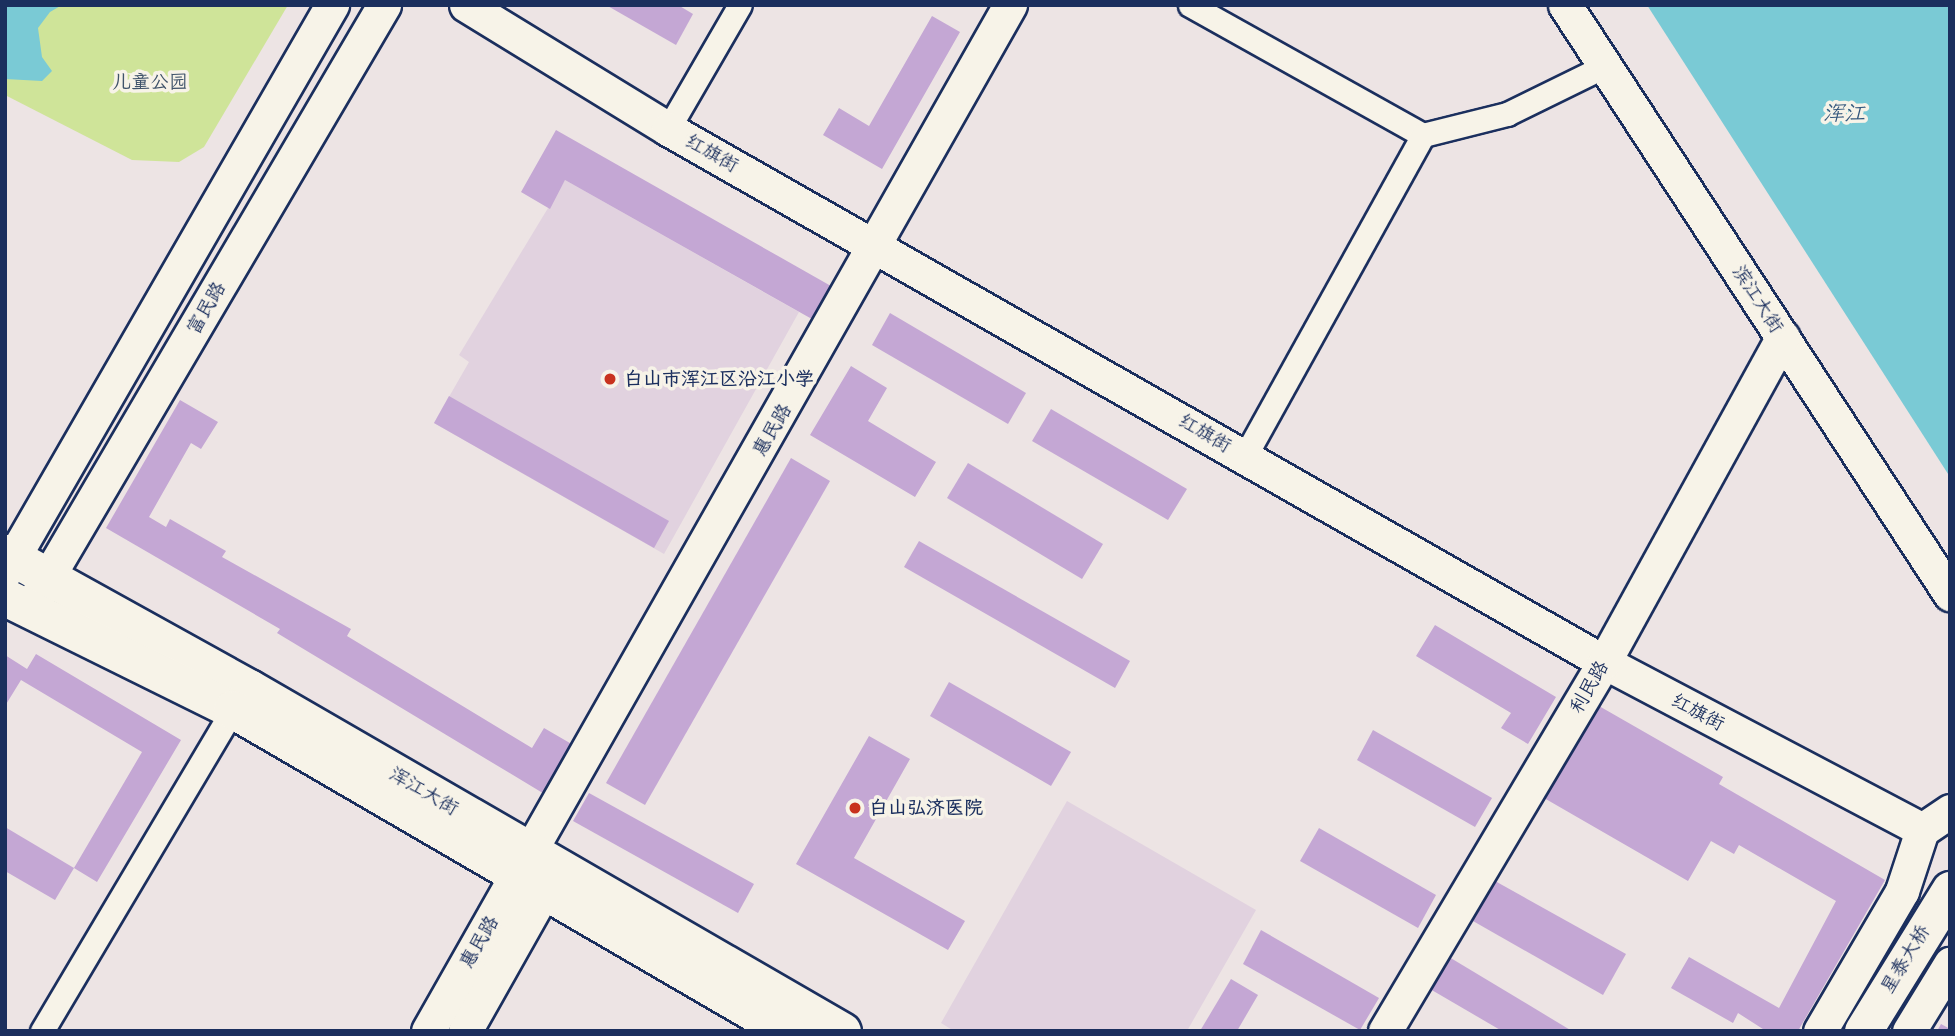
<!DOCTYPE html>
<html>
<head>
<meta charset="utf-8">
<style>
  body { margin:0 }
  #map { position:relative; width:1955px; height:1036px; overflow:hidden; background:#ede4e4; font-family:Delius,"LXGW WenKai TC",sans-serif }
  div>[style] { position:absolute }
  .built>* { inset:0; background:#e1d2df }
  .green>* { inset:0; background:#cfe499 }
  .water>* { inset:0; background:#7acad5 }
  .building>* { inset:0; background:#c4a7d4 }
  .roads { filter:drop-shadow(2px 0 #1b2f5e) drop-shadow(-2px 0 #1b2f5e) drop-shadow(0 2px #1b2f5e) drop-shadow(0 -2px #1b2f5e) }
  .street>* { height:23px; margin:-11.5px; padding:0 11.5px; transform-origin:11.5px; border-radius:11.5px; background:#f7f3e8 }
  .secondary>* { height:33px; margin:-16.5px; padding:0 16.5px; transform-origin:16.5px; border-radius:16.5px; background:#f7f3e8 }
  .primary>* { height:37px; margin:-18.5px; padding:0 18.5px; transform-origin:18.5px; border-radius:18.5px; background:#f7f3e8 }
  .dots>* { width:19px; height:19px; translate:-50% -50%; box-sizing:border-box; border:4px solid #f7f3e8; border-radius:50% }
  span { translate:-50% -50%; white-space:nowrap; text-align:center; line-height:1.15; -webkit-text-stroke:7px #f7f3e8; paint-order:stroke }
  .park-label { font-size:19px; color:#3f536a }
  .street-label { font-size:19px; color:#1b2f5e }
  .poi-label { font-size:19px; color:#1b2f5e; font-weight:700 }
  .left { translate:0 -50%; text-align:left }
  .water-label { font-size:21px; color:#33567c; font-style:italic }
  .frame { position:absolute; inset:0; border:7px solid #1b2f5e; pointer-events:none }
</style>
</head>
<body>
<div id="map">
  <div class="built">
    <div style="clip-path:polygon(565px 180px,799px 312px,664px 554px,434px 423px,469px 362px,459px 355px)"></div>
    <div style="clip-path:polygon(1067px 801px,1256px 910px,1187px 1031px,954px 1031px,941px 1023px)"></div>
  </div>
  <div class="green">
    <div style="clip-path:polygon(5px 5px,288px 5px,204px 147px,179px 162px,132px 160px,5px 95px)"></div>
  </div>
  <div class="water">
    <div style="clip-path:polygon(5px 5px,62px 5px,50px 12px,38px 28px,42px 57px,52px 71px,42px 81px,5px 79px)"></div>
    <div style="clip-path:polygon(1647px 5px,1950px 5px,1950px 477px)"></div>
  </div>
  <div class="building">
    <div style="clip-path:polygon(606px 5px,678px 5px,693px 14px,676px 45px)"></div>
    <div style="clip-path:polygon(932px 16px,960px 32px,882px 169px,823px 135px,839px 108px,869px 126px)"></div>
    <div style="clip-path:polygon(556px 130px,838px 290px,819px 323px,565px 180px,550px 209px,521px 192px)"></div>
    <div style="clip-path:polygon(890px 313px,1026px 393px,1008px 424px,872px 345px)"></div>
    <div style="clip-path:polygon(851px 366px,887px 388px,868px 421px,936px 462px,915px 497px,810px 435px)"></div>
    <div style="clip-path:polygon(449px 396px,669px 521px,654px 548px,434px 423px)"></div>
    <div style="clip-path:polygon(180px 400px,218px 422px,201px 449px,191px 443px,149px 517px,166px 527px,170px 519px,226px 551px,222px 557px,351px 629px,347px 636px,532px 748px,544px 728px,575px 746px,546px 795px,277px 633px,280px 629px,106px 528px)"></div>
    <div style="clip-path:polygon(1051px 409px,1187px 489px,1168px 520px,1032px 441px)"></div>
    <div style="clip-path:polygon(791px 458px,830px 481px,645px 805px,606px 783px)"></div>
    <div style="clip-path:polygon(968px 463px,1103px 544px,1082px 579px,947px 498px)"></div>
    <div style="clip-path:polygon(919px 541px,1130px 661px,1115px 688px,904px 567px)"></div>
    <div style="clip-path:polygon(1435px 625px,1556px 697px,1528px 744px,1501px 728px,1511px 713px,1416px 656px)"></div>
    <div style="clip-path:polygon(36px 654px,181px 740px,97px 882px,74px 868px,142px 752px,21px 680px,5px 706px,5px 655px,27px 669px)"></div>
    <div style="clip-path:polygon(949px 682px,1071px 752px,1051px 786px,930px 716px)"></div>
    <div style="clip-path:polygon(1599px 706px,1723px 777px,1719px 784px,1885px 880px,1798px 1031px,1766px 1031px,1738px 1013px,1733px 1023px,1671px 988px,1689px 957px,1779px 1008px,1836px 901px,1739px 845px,1734px 854px,1711px 841px,1688px 881px,1544px 798px)"></div>
    <div style="clip-path:polygon(1373px 730px,1492px 798px,1475px 827px,1357px 760px)"></div>
    <div style="clip-path:polygon(869px 736px,910px 759px,854px 858px,965px 921px,948px 950px,796px 864px)"></div>
    <div style="clip-path:polygon(589px 793px,754px 884px,738px 913px,573px 821px)"></div>
    <div style="clip-path:polygon(5px 827px,74px 868px,55px 900px,5px 871px)"></div>
    <div style="clip-path:polygon(1319px 828px,1436px 895px,1418px 928px,1300px 861px)"></div>
    <div style="clip-path:polygon(1495px 881px,1626px 954px,1603px 995px,1473px 921px)"></div>
    <div style="clip-path:polygon(1261px 930px,1379px 998px,1360px 1030px,1243px 964px)"></div>
    <div style="clip-path:polygon(1449px 957px,1572px 1031px,1502px 1031px,1430px 989px)"></div>
    <div style="clip-path:polygon(1231px 979px,1258px 995px,1237px 1031px,1200px 1031px)"></div>
    <div style="clip-path:polygon(1941px 1024px,1950px 1029px,1950px 1031px,1937px 1031px)"></div>
  </div>
  <div class="roads">
    <div class="street">
      <div style="left:1190px;top:5px;width:267px;rotate:29.2deg"></div>
      <div style="left:668px;top:129px;width:143px;rotate:-59.9deg"></div>
      <div style="left:1245px;top:456px;width:367px;rotate:-61deg"></div>
      <div style="left:1423px;top:135px;width:87px;rotate:-14deg"></div>
      <div style="left:1507px;top:114px;width:109px;rotate:-26.1deg"></div>
      <div style="left:42px;top:1031px;width:387px;rotate:-59.3deg"></div>
    </div>
    <div class="secondary">
      <div style="left:466px;top:5px;width:237px;rotate:31.5deg"></div>
      <div style="left:668px;top:129px;width:1077px;rotate:29.66deg"></div>
      <div style="left:1604px;top:662px;width:360px;rotate:27.8deg"></div>
      <div style="left:1565px;top:5px;width:704px;rotate:56.83deg"></div>
      <div style="left:5px;top:572px;width:655px;rotate:-60.03deg"></div>
      <div style="left:35px;top:599px;width:689px;rotate:-59.56deg"></div>
      <div style="left:1922px;top:830px;width:34px;rotate:-34deg"></div>
      <div style="left:428px;top:1031px;width:1180px;rotate:-60.44deg"></div>
      <div style="left:465px;top:1031px;width:161px;rotate:-60.6deg"></div>
      <div style="left:544px;top:891px;width:28px;rotate:-109deg"></div>
      <div style="left:1385px;top:1031px;width:429px;rotate:-59.3deg"></div>
      <div style="left:1604px;top:662px;width:371px;rotate:-61.2deg"></div>
      <div style="left:1820px;top:1031px;width:162px;rotate:-59.6deg"></div>
      <div style="left:1902px;top:891px;width:64px;rotate:-71.8deg"></div>
      <div style="left:1909px;top:1031px;width:79px;rotate:-58.5deg"></div>
    </div>
    <div class="primary">
      <div style="left:5px;top:553px;width:279px;rotate:29deg"></div>
      <div style="left:249px;top:688px;width:685px;rotate:30.05deg"></div>
      <div style="left:5px;top:597px;width:253px;rotate:26.3deg"></div>
      <div style="left:232px;top:709px;width:641px;rotate:30.17deg"></div>
      <div style="left:1863px;top:1031px;width:166px;rotate:-58.3deg"></div>
    </div>
  </div>
  <div class="dots">
    <div style="left:610px;top:379px;background:#c8321e"></div>
    <div style="left:855px;top:808px;background:#c8321e"></div>
  </div>
  <div class="park-label">
    <span style="left:150px;top:82px">儿童公园</span>
  </div>
  <div class="street-label">
    <span style="left:712px;top:153px;rotate:29deg">红旗街</span>
    <span style="left:1758px;top:299px;rotate:57deg">滨江大街</span>
    <span style="left:206px;top:308px;rotate:-60deg">富民路</span>
    <span style="left:772px;top:430px;rotate:-60deg">惠民路</span>
    <span style="left:1205px;top:433px;rotate:30deg">红旗街</span>
    <span style="left:1589px;top:687px;rotate:-60deg">利民路</span>
    <span style="left:1698px;top:712px;rotate:28deg">红旗街</span>
    <span style="left:424px;top:791px;rotate:30deg">浑江大街</span>
    <span style="left:479px;top:942px;rotate:-60deg">惠民路</span>
    <span style="left:1905px;top:959px;rotate:-59deg">星泰大桥</span>
  </div>
  <div class="poi-label">
    <span class="left" style="left:624px;top:379px">白山市浑江区沿江小学</span>
    <span class="left" style="left:869px;top:808px">白山弘济医院</span>
  </div>
  <div class="water-label">
    <span style="left:1844px;top:113px">浑江</span>
  </div>
  <div class="frame"></div>
</div>
</body>
</html>
